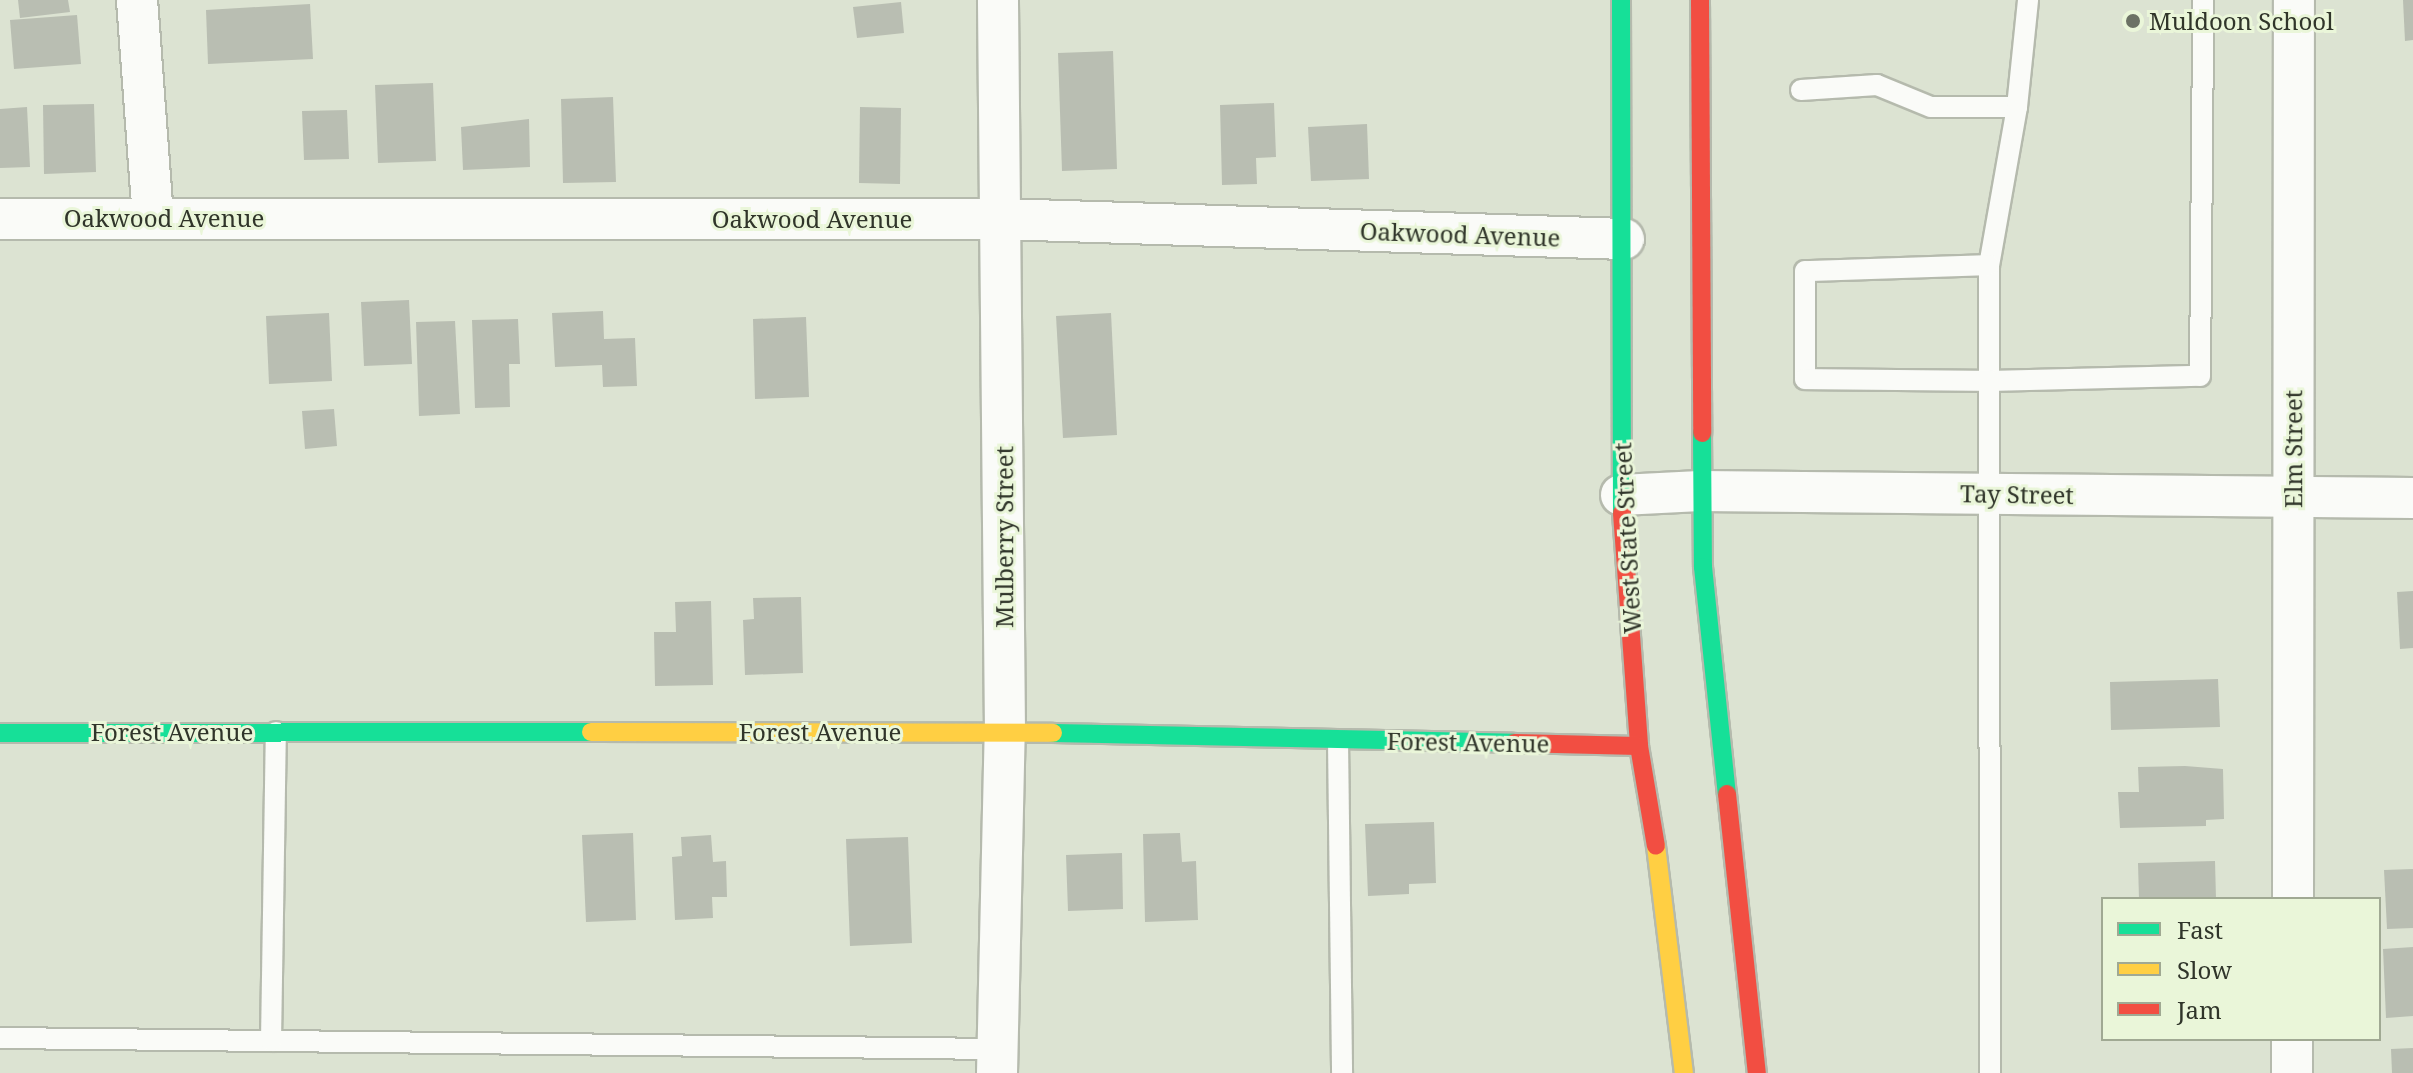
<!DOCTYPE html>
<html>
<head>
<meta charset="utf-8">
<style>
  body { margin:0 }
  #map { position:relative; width:2413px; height:1073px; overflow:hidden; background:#dce3d2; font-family:"Noto Serif",serif }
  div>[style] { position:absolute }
  .building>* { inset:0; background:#b9beb2 }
  .roads { filter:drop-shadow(2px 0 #b5baad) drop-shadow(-2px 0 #b5baad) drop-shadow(0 2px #b5baad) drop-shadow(0 -2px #b5baad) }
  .lane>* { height:20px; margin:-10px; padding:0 10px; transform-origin:10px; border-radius:10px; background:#fafbf8 }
  .street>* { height:40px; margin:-20px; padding:0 20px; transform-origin:20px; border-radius:20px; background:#fafbf8 }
  .fast>* { height:18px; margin:-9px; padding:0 9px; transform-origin:9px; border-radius:9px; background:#16e098 }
  .slow>* { height:18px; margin:-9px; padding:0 9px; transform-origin:9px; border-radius:9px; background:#ffcf43 }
  .jam>* { height:18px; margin:-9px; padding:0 9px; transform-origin:9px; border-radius:9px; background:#f24e42 }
  .dots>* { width:22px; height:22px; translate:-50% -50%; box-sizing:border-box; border:4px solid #eaf6d9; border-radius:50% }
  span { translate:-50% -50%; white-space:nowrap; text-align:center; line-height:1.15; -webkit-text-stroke:6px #eaf6d9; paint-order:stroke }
  .poi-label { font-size:24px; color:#30352a }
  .left { translate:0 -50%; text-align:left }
  .street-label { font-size:24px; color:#30352a }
  .legend { position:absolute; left:2101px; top:897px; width:280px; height:144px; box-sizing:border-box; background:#eaf6d9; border:2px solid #a0a993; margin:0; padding:10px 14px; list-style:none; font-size:24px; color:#30352a }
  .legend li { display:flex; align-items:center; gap:16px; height:40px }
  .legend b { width:40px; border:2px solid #a0a993 }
</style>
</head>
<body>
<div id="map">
  <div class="building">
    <div style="clip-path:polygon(18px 0,68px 0,70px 12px,20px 18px)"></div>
    <div style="clip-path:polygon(2403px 0,2413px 0,2413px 40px,2405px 41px)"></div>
    <div style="clip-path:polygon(901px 2px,904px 33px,857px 38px,853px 7px)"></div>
    <div style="clip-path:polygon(310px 4px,313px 59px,208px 64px,206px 10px)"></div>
    <div style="clip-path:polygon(77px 15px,81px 64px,14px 69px,10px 20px)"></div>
    <div style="clip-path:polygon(1113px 51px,1117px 169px,1062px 171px,1058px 53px)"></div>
    <div style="clip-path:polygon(433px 83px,436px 161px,378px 163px,375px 85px)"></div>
    <div style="clip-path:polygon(613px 97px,616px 182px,563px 183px,561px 99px)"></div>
    <div style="clip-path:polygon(1274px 103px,1276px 157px,1256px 158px,1257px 184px,1222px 185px,1220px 105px)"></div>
    <div style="clip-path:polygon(94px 104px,96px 172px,44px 174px,43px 105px)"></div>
    <div style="clip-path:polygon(27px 107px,30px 167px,0 168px,0 109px)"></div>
    <div style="clip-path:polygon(860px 107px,901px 108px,900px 184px,859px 183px)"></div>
    <div style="clip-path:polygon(347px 110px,349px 159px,304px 160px,302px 111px)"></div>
    <div style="clip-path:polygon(529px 119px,530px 167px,463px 170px,461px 127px)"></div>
    <div style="clip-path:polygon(1367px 124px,1369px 179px,1311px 181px,1308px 127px)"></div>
    <div style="clip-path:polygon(409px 300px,412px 364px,364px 366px,361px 302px)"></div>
    <div style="clip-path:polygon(603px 311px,604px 339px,635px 338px,637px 386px,603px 387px,602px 365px,555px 367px,552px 313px)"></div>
    <div style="clip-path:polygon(329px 313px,332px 381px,269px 384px,266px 316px)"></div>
    <div style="clip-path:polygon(1111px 313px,1117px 435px,1063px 438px,1056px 316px)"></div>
    <div style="clip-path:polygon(806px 317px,809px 397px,755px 399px,753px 319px)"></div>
    <div style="clip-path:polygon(518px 319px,520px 364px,509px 364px,510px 407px,475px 408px,472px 320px)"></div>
    <div style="clip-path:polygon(455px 321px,460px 414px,419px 416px,416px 322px)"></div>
    <div style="clip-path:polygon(334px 409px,337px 446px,305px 449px,302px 411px)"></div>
    <div style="clip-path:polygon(2413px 591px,2413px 648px,2400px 649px,2397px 592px)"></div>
    <div style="clip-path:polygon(801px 597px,803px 673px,745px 675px,743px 620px,754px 619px,753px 598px)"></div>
    <div style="clip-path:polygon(711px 601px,713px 685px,655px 686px,654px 632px,676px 632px,675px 602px)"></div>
    <div style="clip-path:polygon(2218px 679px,2220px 727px,2111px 730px,2110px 682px)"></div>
    <div style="clip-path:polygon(2185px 766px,2223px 769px,2224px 819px,2206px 820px,2206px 826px,2120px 828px,2118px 792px,2139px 792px,2138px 767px)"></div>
    <div style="clip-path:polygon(1434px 822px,1436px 883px,1409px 884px,1409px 894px,1368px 896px,1365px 824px)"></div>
    <div style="clip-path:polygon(633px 833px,636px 920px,586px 922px,582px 835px)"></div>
    <div style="clip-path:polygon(1180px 833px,1182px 862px,1196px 861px,1198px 920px,1145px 922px,1143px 834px)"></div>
    <div style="clip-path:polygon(711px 835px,713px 862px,726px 861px,727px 897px,712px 897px,713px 918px,675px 920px,672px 857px,682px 856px,681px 837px)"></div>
    <div style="clip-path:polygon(908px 837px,912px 943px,850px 946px,846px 839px)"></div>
    <div style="clip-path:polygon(1122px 853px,1123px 909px,1068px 911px,1066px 855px)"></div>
    <div style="clip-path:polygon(2215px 861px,2216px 899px,2139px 899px,2138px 863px)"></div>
    <div style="clip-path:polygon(2413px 869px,2413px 928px,2387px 929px,2384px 870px)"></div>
    <div style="clip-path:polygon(2413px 947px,2413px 1016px,2386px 1018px,2383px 949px)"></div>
    <div style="clip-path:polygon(2413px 1048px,2413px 1073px,2392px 1073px,2391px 1049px)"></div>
  </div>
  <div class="roads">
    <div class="lane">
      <div style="left:1801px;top:90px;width:76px;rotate:-3.8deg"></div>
      <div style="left:1877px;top:85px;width:58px;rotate:22.2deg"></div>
      <div style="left:1931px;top:107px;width:86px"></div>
      <div style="left:2017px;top:107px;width:160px;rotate:100deg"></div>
      <div style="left:1989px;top:265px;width:116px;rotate:90deg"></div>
      <div style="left:1989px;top:381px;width:211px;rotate:-1.4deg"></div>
      <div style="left:2200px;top:376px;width:376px;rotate:-89.5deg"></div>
      <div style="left:2017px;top:107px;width:108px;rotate:-84.1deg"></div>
      <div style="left:1989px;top:265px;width:184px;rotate:178.1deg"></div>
      <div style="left:1805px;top:271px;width:108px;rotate:90deg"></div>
      <div style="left:1805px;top:379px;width:184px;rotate:0.6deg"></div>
      <div style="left:1989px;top:381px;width:692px;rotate:89.92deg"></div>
      <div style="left:1338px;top:740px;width:333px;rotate:89.3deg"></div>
      <div style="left:0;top:1038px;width:998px;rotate:0.63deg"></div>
      <div style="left:271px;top:1041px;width:309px;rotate:-89.1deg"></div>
    </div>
    <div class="street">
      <div style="left:137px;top:0;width:219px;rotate:85.8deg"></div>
      <div style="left:0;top:219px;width:1002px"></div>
      <div style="left:1002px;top:219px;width:622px;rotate:1.84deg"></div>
      <div style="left:1621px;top:495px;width:79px;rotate:-2.9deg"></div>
      <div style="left:1700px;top:491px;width:713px;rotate:0.56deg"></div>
      <div style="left:2293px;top:899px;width:899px;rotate:-89.94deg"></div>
      <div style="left:997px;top:1073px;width:341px;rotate:-88.7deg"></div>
      <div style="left:1005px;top:732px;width:732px;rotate:-90.55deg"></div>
      <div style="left:2292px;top:1073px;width:34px;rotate:-90deg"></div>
    </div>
    <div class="fast">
      <div style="left:1621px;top:0;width:513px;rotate:89.89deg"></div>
      <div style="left:1702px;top:433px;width:134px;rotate:89.6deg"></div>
      <div style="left:1703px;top:567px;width:228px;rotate:84deg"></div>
      <div style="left:0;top:733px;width:591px;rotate:-0.1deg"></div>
      <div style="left:1053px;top:733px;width:461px;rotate:1.2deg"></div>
    </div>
    <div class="slow">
      <div style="left:591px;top:732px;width:462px;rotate:0.1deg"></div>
      <div style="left:1656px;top:846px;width:229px;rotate:83deg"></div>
    </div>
    <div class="jam">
      <div style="left:1700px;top:0;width:433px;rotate:89.7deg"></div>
      <div style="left:1622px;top:513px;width:234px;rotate:85.8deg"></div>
      <div style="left:1639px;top:746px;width:101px;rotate:80.4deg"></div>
      <div style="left:1514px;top:743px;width:125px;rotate:1.4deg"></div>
      <div style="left:1727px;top:794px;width:281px;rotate:83.9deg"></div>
    </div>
  </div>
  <div class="dots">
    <div style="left:2133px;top:21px;background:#6c7265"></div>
  </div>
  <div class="poi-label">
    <span class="left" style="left:2149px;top:21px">Muldoon School</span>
  </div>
  <div class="street-label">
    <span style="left:164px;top:218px">Oakwood Avenue</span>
    <span style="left:812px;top:219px">Oakwood Avenue</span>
    <span style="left:1460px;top:234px;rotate:2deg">Oakwood Avenue</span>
    <span style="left:2293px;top:449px;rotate:-90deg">Elm Street</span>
    <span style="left:2017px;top:494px;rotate:1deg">Tay Street</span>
    <span style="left:1004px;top:537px;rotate:-90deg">Mulberry Street</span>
    <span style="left:1627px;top:538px;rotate:-93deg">West State Street</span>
    <span style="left:172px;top:732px">Forest Avenue</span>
    <span style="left:820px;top:732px">Forest Avenue</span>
    <span style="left:1468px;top:742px;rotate:1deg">Forest Avenue</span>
  </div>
  <ul class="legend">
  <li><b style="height:10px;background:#16e098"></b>Fast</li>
  <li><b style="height:10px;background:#ffcf43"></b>Slow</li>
  <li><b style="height:10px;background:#f24e42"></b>Jam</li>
  </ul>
</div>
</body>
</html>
